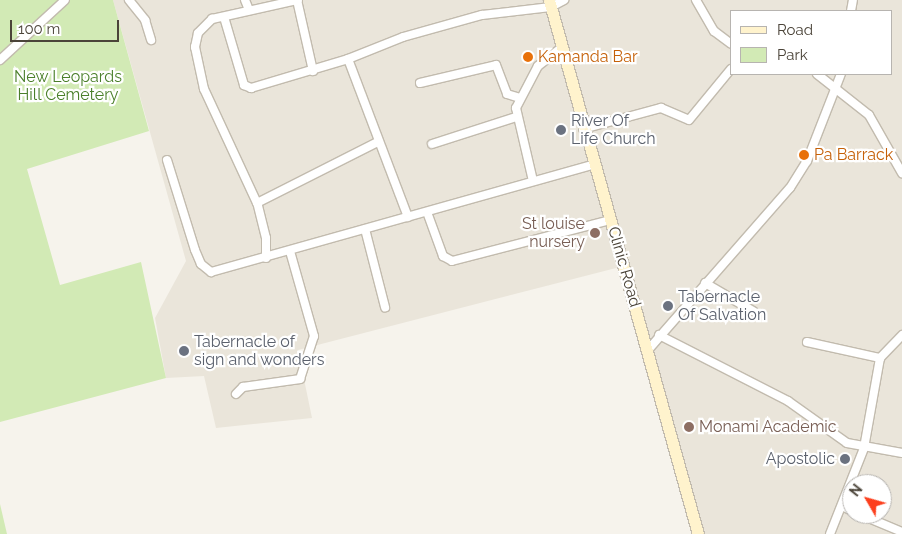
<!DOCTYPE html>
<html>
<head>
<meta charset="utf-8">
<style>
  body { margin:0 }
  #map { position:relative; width:902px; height:534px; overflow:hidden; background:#f6f3ec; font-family:Raleway,sans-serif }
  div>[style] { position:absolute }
  .residential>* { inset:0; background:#eae5da }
  .green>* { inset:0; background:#d2eab5 }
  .roads { filter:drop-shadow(1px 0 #c2bbae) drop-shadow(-1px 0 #c2bbae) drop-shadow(0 1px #c2bbae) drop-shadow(0 -1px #c2bbae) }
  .street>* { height:8px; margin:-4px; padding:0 4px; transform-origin:4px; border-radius:4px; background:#fff }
  .secondary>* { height:11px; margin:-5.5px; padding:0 5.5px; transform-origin:5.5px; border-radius:5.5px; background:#fff3cd }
  .dots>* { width:14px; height:14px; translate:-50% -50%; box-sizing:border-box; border:2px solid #fff; border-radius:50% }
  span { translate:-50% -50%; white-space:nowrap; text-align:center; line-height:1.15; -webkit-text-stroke:4.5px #fff; paint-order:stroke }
  .food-label { font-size:16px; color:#c56008 }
  .left { translate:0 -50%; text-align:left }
  .park-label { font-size:16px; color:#4a7f2a }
  .worship-label { font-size:16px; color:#5b616d }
  .right { translate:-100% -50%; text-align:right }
  .education-label { font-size:16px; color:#785e54 }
  .street-label { font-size:16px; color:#4b4439 }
  .legend { position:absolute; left:730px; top:10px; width:162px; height:65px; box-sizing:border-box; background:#fff; border:1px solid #b7b4b0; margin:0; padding:6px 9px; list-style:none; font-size:15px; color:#4b4439 }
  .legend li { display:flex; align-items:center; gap:10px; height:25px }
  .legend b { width:25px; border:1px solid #b7b4b0 }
  .north { position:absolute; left:842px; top:474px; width:50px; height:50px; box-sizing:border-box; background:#fff; border:1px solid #b7b4b0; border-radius:50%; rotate:308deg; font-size:14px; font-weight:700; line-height:20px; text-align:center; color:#4b4439 }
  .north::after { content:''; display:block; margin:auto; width:18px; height:22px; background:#fc3f1d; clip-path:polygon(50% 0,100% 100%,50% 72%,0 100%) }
  .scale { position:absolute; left:10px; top:20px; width:109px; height:22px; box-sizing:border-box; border:2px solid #4b4439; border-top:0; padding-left:6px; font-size:15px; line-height:18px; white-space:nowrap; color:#4b4439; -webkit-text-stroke:4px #fff; paint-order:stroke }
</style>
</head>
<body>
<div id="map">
  <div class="residential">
    <div style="clip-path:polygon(evenodd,113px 0,902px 0,902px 534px,696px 534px,620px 267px,298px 350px,312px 418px,216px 428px,204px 376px,166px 378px,155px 318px,186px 261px,113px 0,731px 11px,891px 11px,891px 74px,731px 74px,731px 11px,113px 0,852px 484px,882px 484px,882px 514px,852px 514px,852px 484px)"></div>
  </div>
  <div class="green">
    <div style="clip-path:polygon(0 0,113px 0,149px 131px,27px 169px,60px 285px,141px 262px,166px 378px,0 422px)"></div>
    <div style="clip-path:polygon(0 504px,7px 534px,0 534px)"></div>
  </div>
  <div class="roads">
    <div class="street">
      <div style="left:129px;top:0;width:26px;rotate:51deg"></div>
      <div style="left:145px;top:20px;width:21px;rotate:73deg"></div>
      <div style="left:245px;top:0;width:11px;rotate:68deg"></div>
      <div style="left:297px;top:0;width:73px;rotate:77.3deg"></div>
      <div style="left:696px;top:0;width:36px;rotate:60deg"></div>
      <div style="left:714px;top:31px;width:21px;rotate:37deg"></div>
      <div style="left:851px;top:11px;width:11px;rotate:-80deg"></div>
      <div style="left:224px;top:17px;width:71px;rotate:73.6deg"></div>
      <div style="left:244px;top:85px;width:8px;rotate:23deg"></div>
      <div style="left:251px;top:88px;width:101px;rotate:-16.6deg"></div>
      <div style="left:348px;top:59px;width:59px;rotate:-21.8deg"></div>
      <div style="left:403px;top:37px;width:82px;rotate:-15.6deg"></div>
      <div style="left:482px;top:15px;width:69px;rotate:-6.6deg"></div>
      <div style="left:551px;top:7px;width:15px;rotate:-28deg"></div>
      <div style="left:348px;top:59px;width:169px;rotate:69.2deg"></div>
      <div style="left:0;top:60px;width:88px;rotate:-42.7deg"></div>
      <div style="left:817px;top:74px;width:66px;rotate:38.3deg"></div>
      <div style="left:869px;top:115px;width:67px;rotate:60.4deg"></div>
      <div style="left:420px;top:83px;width:78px;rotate:-13.3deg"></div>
      <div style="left:496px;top:65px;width:31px;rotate:69deg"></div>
      <div style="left:507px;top:94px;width:14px;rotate:17deg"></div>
      <div style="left:583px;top:129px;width:81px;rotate:-15.1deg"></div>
      <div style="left:661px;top:108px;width:30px;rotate:23deg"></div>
      <div style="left:689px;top:120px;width:66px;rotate:-50.5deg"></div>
      <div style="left:432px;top:144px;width:88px;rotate:-17.8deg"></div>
      <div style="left:167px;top:160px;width:94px;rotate:72.7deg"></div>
      <div style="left:195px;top:250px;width:15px;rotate:67deg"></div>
      <div style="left:201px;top:264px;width:13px;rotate:39deg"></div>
      <div style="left:211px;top:272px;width:398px;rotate:-15.7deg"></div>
      <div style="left:533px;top:181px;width:75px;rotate:-103.1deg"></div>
      <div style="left:516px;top:108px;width:47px;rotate:-62.4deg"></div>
      <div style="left:538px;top:66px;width:29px;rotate:-38deg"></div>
      <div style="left:257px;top:203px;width:136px;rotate:-26.8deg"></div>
      <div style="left:427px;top:212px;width:47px;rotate:70deg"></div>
      <div style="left:443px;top:256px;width:10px;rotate:29deg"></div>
      <div style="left:452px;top:261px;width:164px;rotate:-14.5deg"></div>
      <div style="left:365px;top:229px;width:81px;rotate:75.6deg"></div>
      <div style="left:266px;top:258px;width:20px;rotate:-90deg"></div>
      <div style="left:266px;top:238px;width:36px;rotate:-104deg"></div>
      <div style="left:257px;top:203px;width:126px;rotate:-114.9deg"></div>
      <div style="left:204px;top:89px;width:43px;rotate:-102.1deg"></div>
      <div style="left:195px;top:47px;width:14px;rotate:-78deg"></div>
      <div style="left:198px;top:33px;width:20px;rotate:-45deg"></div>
      <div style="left:212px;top:19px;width:88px;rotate:-12.5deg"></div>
      <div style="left:705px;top:283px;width:56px;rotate:30.3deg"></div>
      <div style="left:659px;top:335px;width:145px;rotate:27.1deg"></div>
      <div style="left:788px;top:401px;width:72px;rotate:35.4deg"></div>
      <div style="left:847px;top:443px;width:56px;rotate:10.3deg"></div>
      <div style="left:807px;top:342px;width:75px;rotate:12.4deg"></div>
      <div style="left:648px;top:350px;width:215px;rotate:-48.8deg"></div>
      <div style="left:790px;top:188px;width:32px;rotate:-58deg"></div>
      <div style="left:807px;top:161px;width:93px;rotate:-68.7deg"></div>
      <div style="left:236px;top:394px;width:10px;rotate:-45deg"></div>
      <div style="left:243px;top:387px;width:58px;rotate:-8deg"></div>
      <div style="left:300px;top:379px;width:45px;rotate:-72deg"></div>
      <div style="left:314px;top:336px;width:88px;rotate:-105.8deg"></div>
      <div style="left:842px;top:506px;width:11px;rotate:27deg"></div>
      <div style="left:859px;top:514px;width:47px;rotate:22.7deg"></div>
      <div style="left:830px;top:534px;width:92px;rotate:-68.4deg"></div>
      <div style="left:864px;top:448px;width:91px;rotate:-79.9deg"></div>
      <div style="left:880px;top:358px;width:32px;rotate:-46deg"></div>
    </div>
    <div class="secondary">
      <div style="left:549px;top:0;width:554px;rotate:74.41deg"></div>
    </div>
  </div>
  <div class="dots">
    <div style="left:528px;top:57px;background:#e8710a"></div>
    <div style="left:561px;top:130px;background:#6b7280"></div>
    <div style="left:804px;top:155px;background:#e8710a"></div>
    <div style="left:595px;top:233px;background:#8d6e63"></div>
    <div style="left:668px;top:306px;background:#6b7280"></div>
    <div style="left:184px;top:351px;background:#6b7280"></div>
    <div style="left:689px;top:427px;background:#8d6e63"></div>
    <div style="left:845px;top:459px;background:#6b7280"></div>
  </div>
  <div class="food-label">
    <span class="left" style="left:538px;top:57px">Kamanda Bar</span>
    <span class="left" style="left:814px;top:155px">Pa Barrack</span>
  </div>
  <div class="park-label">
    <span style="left:68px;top:86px">New Leopards<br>Hill Cemetery</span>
  </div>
  <div class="worship-label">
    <span class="left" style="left:571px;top:130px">River Of<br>Life Church</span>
    <span class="left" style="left:678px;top:306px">Tabernacle<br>Of Salvation</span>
    <span class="left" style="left:194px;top:351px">Tabernacle of<br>sign and wonders</span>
    <span class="right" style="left:835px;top:459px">Apostolic</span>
  </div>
  <div class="education-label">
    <span class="right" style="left:585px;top:233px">St louise<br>nursery</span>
    <span class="left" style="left:699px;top:427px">Monami Academic</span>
  </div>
  <div class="street-label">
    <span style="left:624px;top:267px;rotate:74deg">Clinic Road</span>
  </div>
  <ul class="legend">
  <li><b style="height:6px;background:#fff3cd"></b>Road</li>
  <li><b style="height:14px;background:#d2eab5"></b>Park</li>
  </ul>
  <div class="north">N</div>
  <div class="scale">100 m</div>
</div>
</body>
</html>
